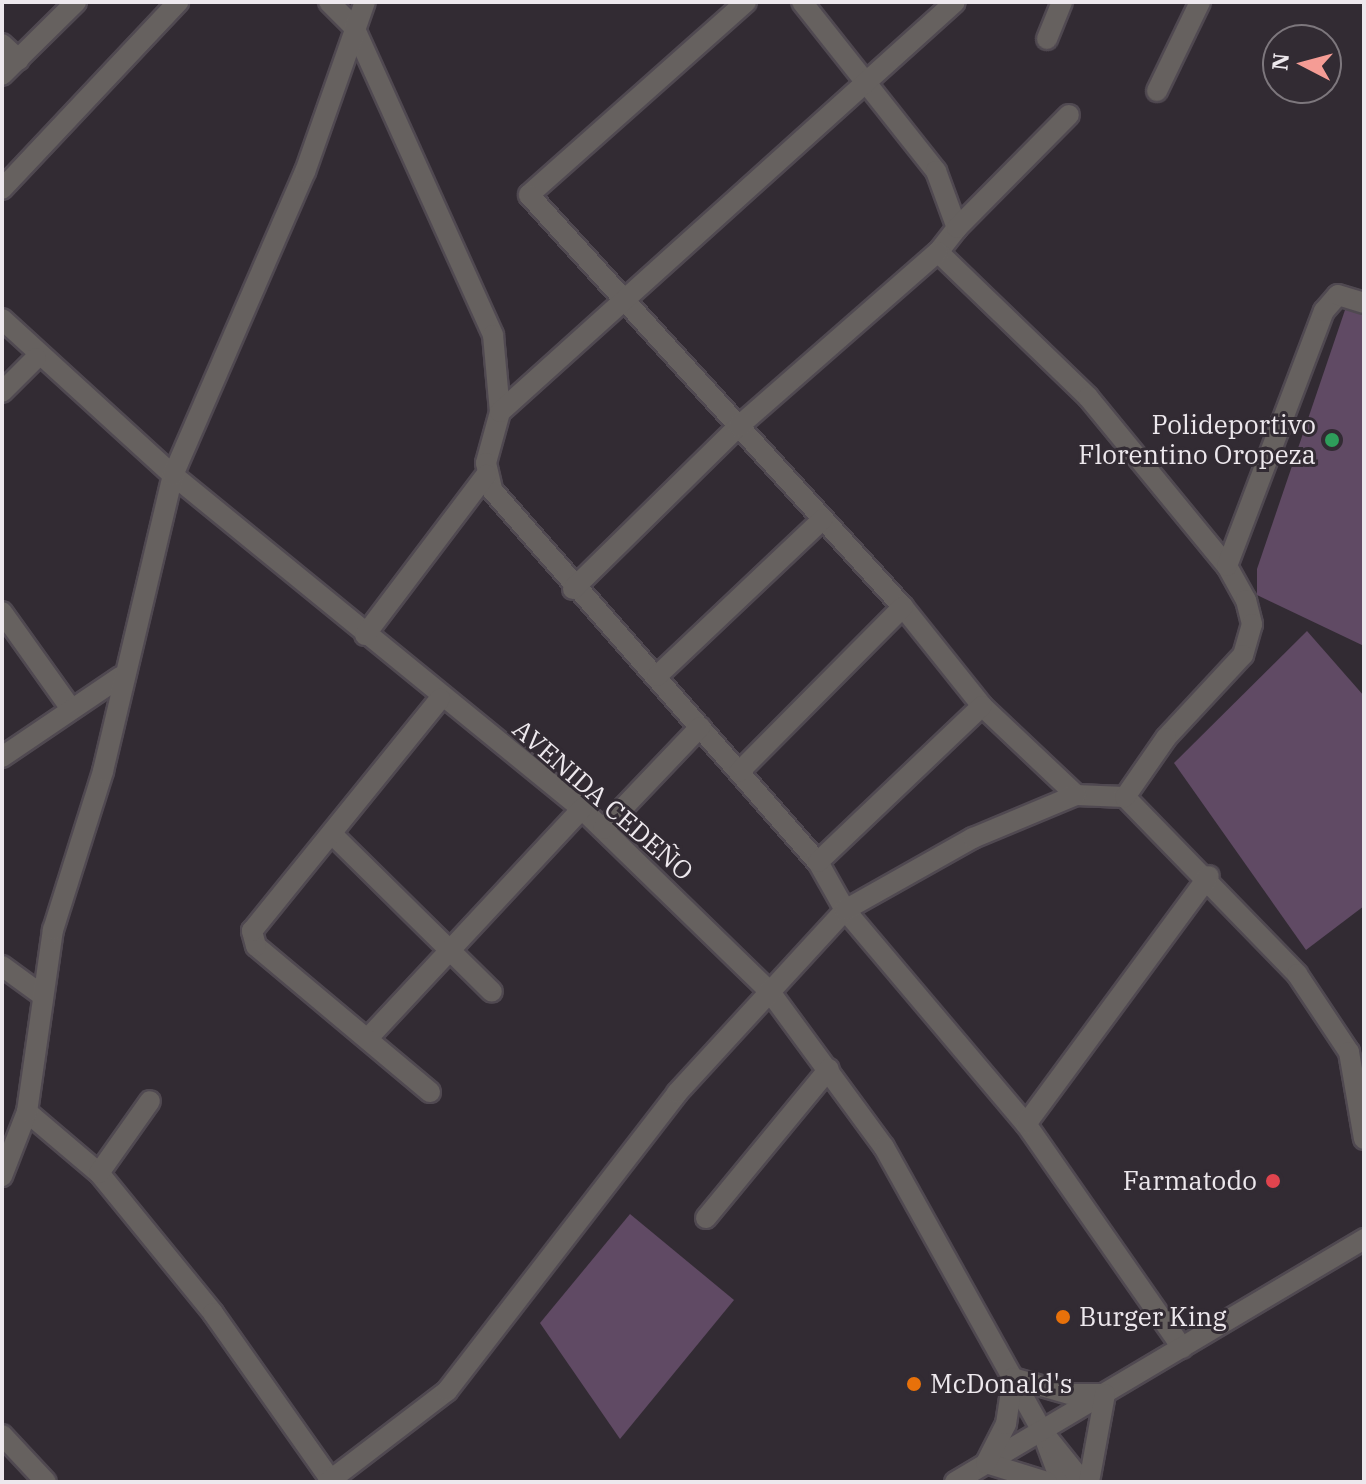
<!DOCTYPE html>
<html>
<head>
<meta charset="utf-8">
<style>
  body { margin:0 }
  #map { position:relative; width:1366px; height:1484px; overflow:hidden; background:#322b33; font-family:"IBM Plex Serif",serif }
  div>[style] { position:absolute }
  .green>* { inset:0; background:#604a64 }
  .roads { filter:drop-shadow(2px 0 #504951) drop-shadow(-2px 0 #504951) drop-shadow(0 2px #504951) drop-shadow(0 -2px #504951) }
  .minor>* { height:20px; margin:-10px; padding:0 10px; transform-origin:10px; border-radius:10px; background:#66615f }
  .dots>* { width:22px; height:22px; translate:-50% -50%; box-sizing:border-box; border:4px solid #322b33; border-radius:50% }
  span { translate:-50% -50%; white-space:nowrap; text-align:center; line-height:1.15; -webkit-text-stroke:6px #322b33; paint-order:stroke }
  .poi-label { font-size:26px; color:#ede8ed }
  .right { translate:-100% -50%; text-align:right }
  .left { translate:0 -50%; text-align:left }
  .street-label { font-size:26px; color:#ede8ed }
  .frame { position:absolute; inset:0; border:4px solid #ede8ed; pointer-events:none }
  .north { position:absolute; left:1262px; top:24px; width:80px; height:80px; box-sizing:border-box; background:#322b33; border:2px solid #7d777d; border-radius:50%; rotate:276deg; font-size:22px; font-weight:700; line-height:32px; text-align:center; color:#ede8ed }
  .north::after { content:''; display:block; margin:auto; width:28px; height:36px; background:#f59c95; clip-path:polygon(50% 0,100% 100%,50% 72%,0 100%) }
</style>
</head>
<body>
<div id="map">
  <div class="green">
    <div style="clip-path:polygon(1346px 307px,1364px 312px,1364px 646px,1257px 595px,1257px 569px)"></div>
    <div style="clip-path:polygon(1307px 631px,1364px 696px,1364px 906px,1306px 950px,1174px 763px)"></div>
    <div style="clip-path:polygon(630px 1214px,734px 1300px,620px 1439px,540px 1323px)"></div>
  </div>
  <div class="roads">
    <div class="minor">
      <div style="left:329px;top:2px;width:35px;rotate:45deg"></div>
      <div style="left:354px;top:27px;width:338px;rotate:65.7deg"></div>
      <div style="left:493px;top:335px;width:77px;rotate:84.8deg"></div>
      <div style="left:500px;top:412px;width:53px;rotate:105.4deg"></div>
      <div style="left:486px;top:463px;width:28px;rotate:77deg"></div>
      <div style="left:492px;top:490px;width:495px;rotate:48.8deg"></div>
      <div style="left:818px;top:862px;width:55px;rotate:60.6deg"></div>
      <div style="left:845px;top:910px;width:280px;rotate:49.8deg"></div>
      <div style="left:1026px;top:1124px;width:273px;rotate:55.1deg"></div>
      <div style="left:746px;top:2px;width:290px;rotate:138.4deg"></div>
      <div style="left:529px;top:195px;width:556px;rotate:47.77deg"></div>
      <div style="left:903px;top:607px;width:127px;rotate:51.4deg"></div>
      <div style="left:982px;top:706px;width:129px;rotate:43.4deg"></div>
      <div style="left:1076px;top:795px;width:49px;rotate:2.3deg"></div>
      <div style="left:1125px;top:797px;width:247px;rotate:45.8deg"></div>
      <div style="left:1297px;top:974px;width:94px;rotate:56.3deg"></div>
      <div style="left:1349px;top:1052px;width:88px;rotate:80.2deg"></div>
      <div style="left:802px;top:2px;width:216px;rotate:51.6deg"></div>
      <div style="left:936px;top:171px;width:61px;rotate:69.8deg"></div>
      <div style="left:957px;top:228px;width:31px;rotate:128deg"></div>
      <div style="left:938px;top:252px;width:209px;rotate:44deg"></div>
      <div style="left:1088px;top:397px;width:219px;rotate:50.6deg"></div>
      <div style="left:1227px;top:566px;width:39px;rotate:61deg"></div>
      <div style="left:1246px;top:600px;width:25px;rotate:76deg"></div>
      <div style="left:1252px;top:624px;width:32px;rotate:106deg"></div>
      <div style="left:1243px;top:655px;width:113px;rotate:132.9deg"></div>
      <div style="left:1166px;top:738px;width:72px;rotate:124.8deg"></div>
      <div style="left:1047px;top:39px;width:40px;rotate:-68deg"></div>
      <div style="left:2px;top:44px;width:23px;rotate:43deg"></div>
      <div style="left:2px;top:75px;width:104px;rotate:-44.6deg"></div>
      <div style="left:1157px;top:91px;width:99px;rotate:-64.2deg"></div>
      <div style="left:2px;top:189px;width:257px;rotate:-46.7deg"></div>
      <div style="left:957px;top:228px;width:159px;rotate:-45.3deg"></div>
      <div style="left:2px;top:319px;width:231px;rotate:42.4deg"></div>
      <div style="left:173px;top:475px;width:528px;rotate:39.24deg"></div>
      <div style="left:582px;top:809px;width:262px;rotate:44.2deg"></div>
      <div style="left:770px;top:992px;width:192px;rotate:53.7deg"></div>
      <div style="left:884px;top:1147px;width:325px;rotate:60.9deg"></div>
      <div style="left:1042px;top:1431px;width:54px;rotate:69.6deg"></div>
      <div style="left:2px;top:392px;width:48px;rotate:-45deg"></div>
      <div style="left:500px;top:412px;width:612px;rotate:-42.02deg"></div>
      <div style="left:1227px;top:566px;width:273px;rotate:-69.2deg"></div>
      <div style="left:1324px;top:311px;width:21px;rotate:-49deg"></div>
      <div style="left:1338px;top:295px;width:27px;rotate:17deg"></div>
      <div style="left:573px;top:589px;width:233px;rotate:-44.5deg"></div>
      <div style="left:739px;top:426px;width:264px;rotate:-41.2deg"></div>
      <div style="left:2px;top:612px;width:115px;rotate:54.5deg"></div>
      <div style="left:365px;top:635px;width:201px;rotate:-52.9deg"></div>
      <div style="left:657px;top:676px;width:228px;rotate:-43.4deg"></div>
      <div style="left:2px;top:757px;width:143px;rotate:-34.1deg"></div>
      <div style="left:739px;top:772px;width:233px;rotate:-45.2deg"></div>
      <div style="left:603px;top:829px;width:141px;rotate:-46.4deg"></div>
      <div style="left:333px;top:835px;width:223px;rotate:44.6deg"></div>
      <div style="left:818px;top:862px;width:226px;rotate:-43.6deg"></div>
      <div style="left:2px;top:966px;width:46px;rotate:36.1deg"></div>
      <div style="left:370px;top:1036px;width:311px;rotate:-47deg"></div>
      <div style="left:430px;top:1092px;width:227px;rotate:-140deg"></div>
      <div style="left:256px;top:946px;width:16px;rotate:-105deg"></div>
      <div style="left:252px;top:931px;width:299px;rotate:-51deg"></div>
      <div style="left:27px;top:1112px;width:94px;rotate:40.3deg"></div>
      <div style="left:99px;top:1173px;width:181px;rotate:50.8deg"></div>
      <div style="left:213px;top:1313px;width:207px;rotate:54.8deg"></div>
      <div style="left:1026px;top:1124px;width:308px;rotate:-53.6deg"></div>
      <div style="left:99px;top:1173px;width:88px;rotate:-54.7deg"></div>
      <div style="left:2px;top:1176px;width:69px;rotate:-68.7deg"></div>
      <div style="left:27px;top:1112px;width:184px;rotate:-81.9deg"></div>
      <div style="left:53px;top:930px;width:167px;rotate:-72.5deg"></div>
      <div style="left:103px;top:771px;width:304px;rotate:-76.7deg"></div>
      <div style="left:173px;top:475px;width:331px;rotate:-66.5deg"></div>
      <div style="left:305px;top:172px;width:180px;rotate:-70.6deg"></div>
      <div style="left:706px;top:1218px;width:193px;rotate:-50.5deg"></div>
      <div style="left:1042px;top:1431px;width:65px;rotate:51.2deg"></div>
      <div style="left:2px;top:1435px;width:64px;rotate:46.9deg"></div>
      <div style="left:328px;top:1482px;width:150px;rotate:-37.4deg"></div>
      <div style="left:447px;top:1391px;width:376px;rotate:-52.3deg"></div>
      <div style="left:677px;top:1093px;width:248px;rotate:-47.4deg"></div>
      <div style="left:845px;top:910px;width:147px;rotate:-29.4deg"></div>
      <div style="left:973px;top:838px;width:112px;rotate:-22.7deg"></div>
      <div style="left:955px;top:1482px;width:476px;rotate:-30.7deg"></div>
      <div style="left:1047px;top:1482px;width:64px;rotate:-162.7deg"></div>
      <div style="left:986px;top:1463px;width:44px;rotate:-62.9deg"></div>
      <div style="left:1006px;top:1424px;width:47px;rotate:-81.3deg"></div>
      <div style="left:1013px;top:1378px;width:58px;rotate:15.9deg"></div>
      <div style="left:1069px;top:1394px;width:36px"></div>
      <div style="left:1105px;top:1394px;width:89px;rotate:100.3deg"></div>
    </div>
  </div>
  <div class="dots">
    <div style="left:1332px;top:440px;background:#2e9e5b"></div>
    <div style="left:1273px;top:1181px;background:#e0444e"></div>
    <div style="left:1063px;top:1317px;background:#e8710a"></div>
    <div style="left:914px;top:1384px;background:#e8710a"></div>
  </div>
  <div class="poi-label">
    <span class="right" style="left:1316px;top:440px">Polideportivo<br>Florentino Oropeza</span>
    <span class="right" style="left:1257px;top:1181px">Farmatodo</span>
    <span class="left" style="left:1079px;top:1317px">Burger King</span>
    <span class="left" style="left:930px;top:1384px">McDonald's</span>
  </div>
  <div class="street-label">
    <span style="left:603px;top:800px;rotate:41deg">AVENIDA CEDEÑO</span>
  </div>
  <div class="frame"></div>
  <div class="north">N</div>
</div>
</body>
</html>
